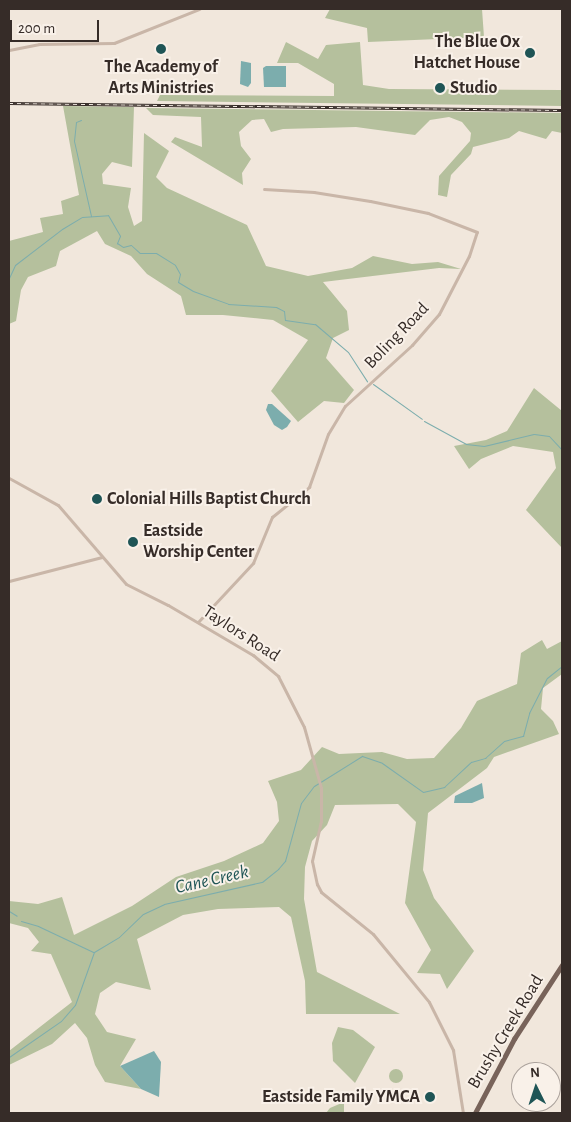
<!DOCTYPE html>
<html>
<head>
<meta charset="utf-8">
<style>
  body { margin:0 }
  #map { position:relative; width:571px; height:1122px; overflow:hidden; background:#f1e7dc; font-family:"Alegreya Sans",sans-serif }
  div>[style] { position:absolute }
  .green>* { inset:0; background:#b5c09d }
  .round { border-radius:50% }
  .water>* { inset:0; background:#7cadad }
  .stream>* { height:1px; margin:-0.5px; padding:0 0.5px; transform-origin:0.5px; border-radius:0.5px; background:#7cadad }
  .minor>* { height:3px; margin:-1.5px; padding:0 1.5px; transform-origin:1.5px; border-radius:1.5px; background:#c9b6a8 }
  .major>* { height:4.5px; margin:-2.25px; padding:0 2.25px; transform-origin:2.25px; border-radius:2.25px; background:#78635a }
  .rail>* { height:3px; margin-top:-1.5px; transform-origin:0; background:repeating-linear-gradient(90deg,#f9f1e9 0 4px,#362c28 0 8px); box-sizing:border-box; border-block:1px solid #362c28 }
  .dots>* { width:14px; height:14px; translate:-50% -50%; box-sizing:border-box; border:2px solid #f9f1e9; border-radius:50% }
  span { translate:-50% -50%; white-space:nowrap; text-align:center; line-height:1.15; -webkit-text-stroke:4px #f9f1e9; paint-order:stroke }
  .poi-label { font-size:18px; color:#362c28; font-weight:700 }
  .right { translate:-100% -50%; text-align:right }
  .left { translate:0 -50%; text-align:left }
  .street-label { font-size:18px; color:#362c28 }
  .water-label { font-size:19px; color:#1f5556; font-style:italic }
  .frame { position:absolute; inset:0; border:10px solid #362c28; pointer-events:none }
  .north { position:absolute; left:511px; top:1062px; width:50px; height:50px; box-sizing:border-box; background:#f9f1e9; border:1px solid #aba29c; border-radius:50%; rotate:356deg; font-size:14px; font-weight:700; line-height:20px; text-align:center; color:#362c28 }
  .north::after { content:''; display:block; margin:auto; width:18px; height:22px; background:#1f5556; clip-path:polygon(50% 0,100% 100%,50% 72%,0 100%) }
  .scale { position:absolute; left:10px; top:20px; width:89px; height:22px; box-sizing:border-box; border:2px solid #362c28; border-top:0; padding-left:6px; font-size:15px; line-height:18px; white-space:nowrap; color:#362c28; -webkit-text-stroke:4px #f9f1e9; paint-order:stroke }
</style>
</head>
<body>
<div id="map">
  <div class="green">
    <div style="clip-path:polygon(330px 9px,482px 9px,484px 37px,368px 42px,367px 28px,325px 18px)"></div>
    <div style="clip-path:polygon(286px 42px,318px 59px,326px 45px,360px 42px,363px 85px,389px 89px,562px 90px,562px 106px,157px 101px,160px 95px,334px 96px,334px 84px,298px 63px,277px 63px)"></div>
    <div style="clip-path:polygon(63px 106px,134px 107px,132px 167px,112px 162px,102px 174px,103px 184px,131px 188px,128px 207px,134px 226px,142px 221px,144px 133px,169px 151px,156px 177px,167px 188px,247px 225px,266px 266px,308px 276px,352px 268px,373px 256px,412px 264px,438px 262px,461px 269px,439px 268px,323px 282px,347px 311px,349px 330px,333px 338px,326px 358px,354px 390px,344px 403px,324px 401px,298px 422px,271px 391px,308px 340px,273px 320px,223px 315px,186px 315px,181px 296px,147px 274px,131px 256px,105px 244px,97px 231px,60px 251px,56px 266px,28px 277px,21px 290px,16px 321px,9px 324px,9px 241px,43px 232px,40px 218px,63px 214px,61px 201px,79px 195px)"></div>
    <div style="clip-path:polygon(146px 108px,562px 113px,562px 133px,552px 131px,546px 139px,519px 131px,509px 138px,473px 147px,471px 154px,451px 175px,447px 197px,438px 195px,439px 176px,470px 141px,471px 133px,462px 122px,449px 117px,430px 120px,415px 135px,356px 127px,283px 129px,271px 132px,264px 119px,252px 120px,239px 132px,241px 146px,251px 159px,242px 173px,243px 185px,171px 142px,175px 137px,202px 147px,201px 117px,153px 115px)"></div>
    <div style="clip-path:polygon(534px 388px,562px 411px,562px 548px,526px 510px,556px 468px,553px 452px,513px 446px,481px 459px,469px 469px,454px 446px,486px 440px,507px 431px)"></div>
    <div style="clip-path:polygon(542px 640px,547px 649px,562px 641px,562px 674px,543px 688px,541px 709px,553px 721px,559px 734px,494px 757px,487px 768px,428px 813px,423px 870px,434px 898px,474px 951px,447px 989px,440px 974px,417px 973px,431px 950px,405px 903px,416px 822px,398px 804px,335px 805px,327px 825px,312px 841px,305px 867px,304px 899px,317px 972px,400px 1014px,306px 1014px,305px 981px,291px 917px,279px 907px,218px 909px,183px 915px,137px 939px,151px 990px,116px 982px,100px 993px,95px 1014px,107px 1032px,136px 1039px,120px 1066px,141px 1089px,105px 1082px,95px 1065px,87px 1038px,75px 1023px,52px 1044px,9px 1065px,9px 1051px,72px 1002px,51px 954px,31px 951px,39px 942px,28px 928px,9px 923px,9px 901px,38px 904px,62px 897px,74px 935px,132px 906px,176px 877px,224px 861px,263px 843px,279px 821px,277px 802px,268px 781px,301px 770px,322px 747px,339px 754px,382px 752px,407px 759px,434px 758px,461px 728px,477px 701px,517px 684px,521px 653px)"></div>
    <div style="clip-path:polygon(338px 1027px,353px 1030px,375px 1047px,355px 1083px,333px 1061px,332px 1043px)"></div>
    <div class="round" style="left:389px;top:1069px;width:14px;height:14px"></div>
    <div style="clip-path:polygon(344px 1102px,344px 1113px,326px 1113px,330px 1108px)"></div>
  </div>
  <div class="water">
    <div style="clip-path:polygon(241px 61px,251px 63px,251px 83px,248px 87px,240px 84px)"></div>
    <div style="clip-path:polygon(266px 66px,286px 66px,286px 87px,264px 87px,263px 68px)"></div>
    <div style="clip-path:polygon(268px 404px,272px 404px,291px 421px,287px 427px,282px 430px,274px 425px,266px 410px)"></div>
    <div style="clip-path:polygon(482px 783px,484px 798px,472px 803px,454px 803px,455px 796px)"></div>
    <div style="clip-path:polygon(154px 1051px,161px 1062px,159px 1097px,141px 1089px,120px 1066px)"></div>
  </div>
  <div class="stream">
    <div style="left:81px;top:120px;width:5px;rotate:158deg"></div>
    <div style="left:76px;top:122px;width:19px;rotate:96deg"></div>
    <div style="left:74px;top:141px;width:77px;rotate:77.2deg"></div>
    <div style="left:9px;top:278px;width:14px;rotate:-65deg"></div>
    <div style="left:15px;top:265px;width:59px;rotate:-37.5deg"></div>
    <div style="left:62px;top:229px;width:23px;rotate:-31deg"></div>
    <div style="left:82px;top:217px;width:26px;rotate:-4deg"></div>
    <div style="left:108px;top:215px;width:24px;rotate:60deg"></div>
    <div style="left:120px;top:236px;width:8px;rotate:113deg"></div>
    <div style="left:117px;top:243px;width:7px;rotate:34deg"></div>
    <div style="left:123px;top:247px;width:8px;rotate:-14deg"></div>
    <div style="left:131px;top:245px;width:12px;rotate:42deg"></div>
    <div style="left:140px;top:253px;width:16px"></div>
    <div style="left:156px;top:253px;width:22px;rotate:32deg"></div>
    <div style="left:175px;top:265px;width:10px;rotate:61deg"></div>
    <div style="left:180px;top:274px;width:8px;rotate:104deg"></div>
    <div style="left:178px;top:282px;width:17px;rotate:31deg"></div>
    <div style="left:193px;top:291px;width:37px;rotate:20deg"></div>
    <div style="left:228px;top:304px;width:48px;rotate:3.6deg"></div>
    <div style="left:276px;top:307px;width:9px;rotate:27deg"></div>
    <div style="left:284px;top:311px;width:9px;rotate:84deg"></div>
    <div style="left:285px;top:320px;width:30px;rotate:8deg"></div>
    <div style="left:315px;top:324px;width:43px;rotate:40.3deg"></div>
    <div style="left:348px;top:352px;width:35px;rotate:57deg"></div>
    <div style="left:373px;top:384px;width:60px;rotate:35.5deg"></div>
    <div style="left:424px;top:421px;width:48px;rotate:28.7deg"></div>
    <div style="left:466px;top:444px;width:18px;rotate:6deg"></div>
    <div style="left:484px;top:446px;width:51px;rotate:-13.5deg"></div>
    <div style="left:534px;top:434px;width:15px;rotate:8deg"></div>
    <div style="left:549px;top:436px;width:19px;rotate:47deg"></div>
    <div style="left:9px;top:911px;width:9px;rotate:32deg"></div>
    <div style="left:21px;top:921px;width:18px;rotate:16deg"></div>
    <div style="left:38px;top:926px;width:61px;rotate:25.3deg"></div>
    <div style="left:9px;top:1057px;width:63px;rotate:-34.7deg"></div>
    <div style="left:61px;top:1021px;width:21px;rotate:-49deg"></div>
    <div style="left:75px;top:1005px;width:56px;rotate:-70.3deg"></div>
    <div style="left:94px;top:952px;width:29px;rotate:-31deg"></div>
    <div style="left:119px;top:937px;width:33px;rotate:-44deg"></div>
    <div style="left:143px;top:914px;width:23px;rotate:-25deg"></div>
    <div style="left:164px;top:904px;width:100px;rotate:-12.7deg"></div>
    <div style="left:262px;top:882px;width:21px;rotate:-39deg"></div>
    <div style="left:278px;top:869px;width:11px;rotate:-49deg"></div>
    <div style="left:285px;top:861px;width:60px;rotate:-74.6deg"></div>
    <div style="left:301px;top:803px;width:21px;rotate:-53deg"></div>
    <div style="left:314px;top:786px;width:57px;rotate:-32deg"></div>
    <div style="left:362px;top:756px;width:21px;rotate:19deg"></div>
    <div style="left:382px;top:763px;width:50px;rotate:35.3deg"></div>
    <div style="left:423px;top:792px;width:22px;rotate:-13deg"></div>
    <div style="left:444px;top:787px;width:37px;rotate:-43deg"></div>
    <div style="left:471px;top:762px;width:15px;rotate:-16deg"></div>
    <div style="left:485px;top:758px;width:25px;rotate:-42deg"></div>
    <div style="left:504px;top:741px;width:20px;rotate:-15deg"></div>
    <div style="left:523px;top:736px;width:24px;rotate:-75deg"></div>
    <div style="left:529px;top:713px;width:39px;rotate:-63deg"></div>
    <div style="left:547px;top:678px;width:19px;rotate:-39deg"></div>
  </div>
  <div class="minor">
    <div style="left:9px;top:50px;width:31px;rotate:-11deg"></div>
    <div style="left:39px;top:44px;width:75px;rotate:-0.8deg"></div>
    <div style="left:114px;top:43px;width:92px;rotate:-21.8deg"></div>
    <div style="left:9px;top:478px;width:56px;rotate:28.9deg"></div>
    <div style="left:58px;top:505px;width:104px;rotate:49.3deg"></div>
    <div style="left:126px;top:584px;width:47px;rotate:26.6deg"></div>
    <div style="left:168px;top:605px;width:99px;rotate:30.5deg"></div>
    <div style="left:253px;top:655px;width:33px;rotate:40deg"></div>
    <div style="left:278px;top:676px;width:57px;rotate:63deg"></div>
    <div style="left:304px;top:727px;width:63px;rotate:74.4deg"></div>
    <div style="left:321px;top:788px;width:33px;rotate:90deg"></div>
    <div style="left:321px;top:821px;width:41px;rotate:102.7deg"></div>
    <div style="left:312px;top:861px;width:24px;rotate:78deg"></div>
    <div style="left:317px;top:884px;width:9px;rotate:63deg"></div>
    <div style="left:321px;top:892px;width:67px;rotate:38.9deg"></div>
    <div style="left:373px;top:934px;width:88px;rotate:50.5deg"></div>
    <div style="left:429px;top:1002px;width:54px;rotate:63.4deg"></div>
    <div style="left:453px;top:1050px;width:64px;rotate:81deg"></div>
    <div style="left:9px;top:581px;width:96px;rotate:-14.5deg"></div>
    <div style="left:198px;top:622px;width:81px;rotate:-47deg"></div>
    <div style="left:253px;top:563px;width:50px;rotate:-67.6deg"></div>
    <div style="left:272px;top:517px;width:48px;rotate:-39deg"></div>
    <div style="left:309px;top:487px;width:56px;rotate:-70.3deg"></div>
    <div style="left:328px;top:434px;width:33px;rotate:-59deg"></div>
    <div style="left:345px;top:406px;width:91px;rotate:-42.3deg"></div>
    <div style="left:412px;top:345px;width:41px;rotate:-48.9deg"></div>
    <div style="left:439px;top:314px;width:65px;rotate:-62.7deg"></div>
    <div style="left:469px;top:256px;width:25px;rotate:-72deg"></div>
    <div style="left:477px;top:232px;width:53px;rotate:-158.8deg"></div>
    <div style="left:428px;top:213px;width:59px;rotate:-168.3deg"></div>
    <div style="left:370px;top:201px;width:57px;rotate:-170.9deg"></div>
    <div style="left:314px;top:192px;width:50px;rotate:-176.6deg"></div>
  </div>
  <div class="major">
    <div style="left:475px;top:1113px;width:84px;rotate:-62.2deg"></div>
    <div style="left:514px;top:1039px;width:88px;rotate:-57deg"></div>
  </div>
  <div class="rail">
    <div style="left:9px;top:103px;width:553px;rotate:0.73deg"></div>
  </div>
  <div class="dots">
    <div style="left:161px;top:49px;background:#1f5556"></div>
    <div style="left:530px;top:53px;background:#1f5556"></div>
    <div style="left:440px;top:88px;background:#1f5556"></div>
    <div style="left:97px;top:499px;background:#1f5556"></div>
    <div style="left:133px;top:542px;background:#1f5556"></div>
    <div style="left:430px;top:1097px;background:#1f5556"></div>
  </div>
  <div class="poi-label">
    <span class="right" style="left:520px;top:53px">The Blue Ox<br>Hatchet House</span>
    <span style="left:161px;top:78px">The Academy of<br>Arts Ministries</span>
    <span class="left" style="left:450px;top:88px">Studio</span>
    <span class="left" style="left:107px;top:499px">Colonial Hills Baptist Church</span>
    <span class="left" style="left:143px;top:542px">Eastside<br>Worship Center</span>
    <span class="right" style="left:420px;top:1097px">Eastside Family YMCA</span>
  </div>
  <div class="street-label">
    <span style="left:397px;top:336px;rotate:-46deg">Boling Road</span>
    <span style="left:241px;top:634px;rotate:33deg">Taylors Road</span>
    <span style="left:506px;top:1032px;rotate:-59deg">Brushy Creek Road</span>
  </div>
  <div class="water-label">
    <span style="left:212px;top:880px;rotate:-13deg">Cane Creek</span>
  </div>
  <div class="frame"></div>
  <div class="north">N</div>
  <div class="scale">200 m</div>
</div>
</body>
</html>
